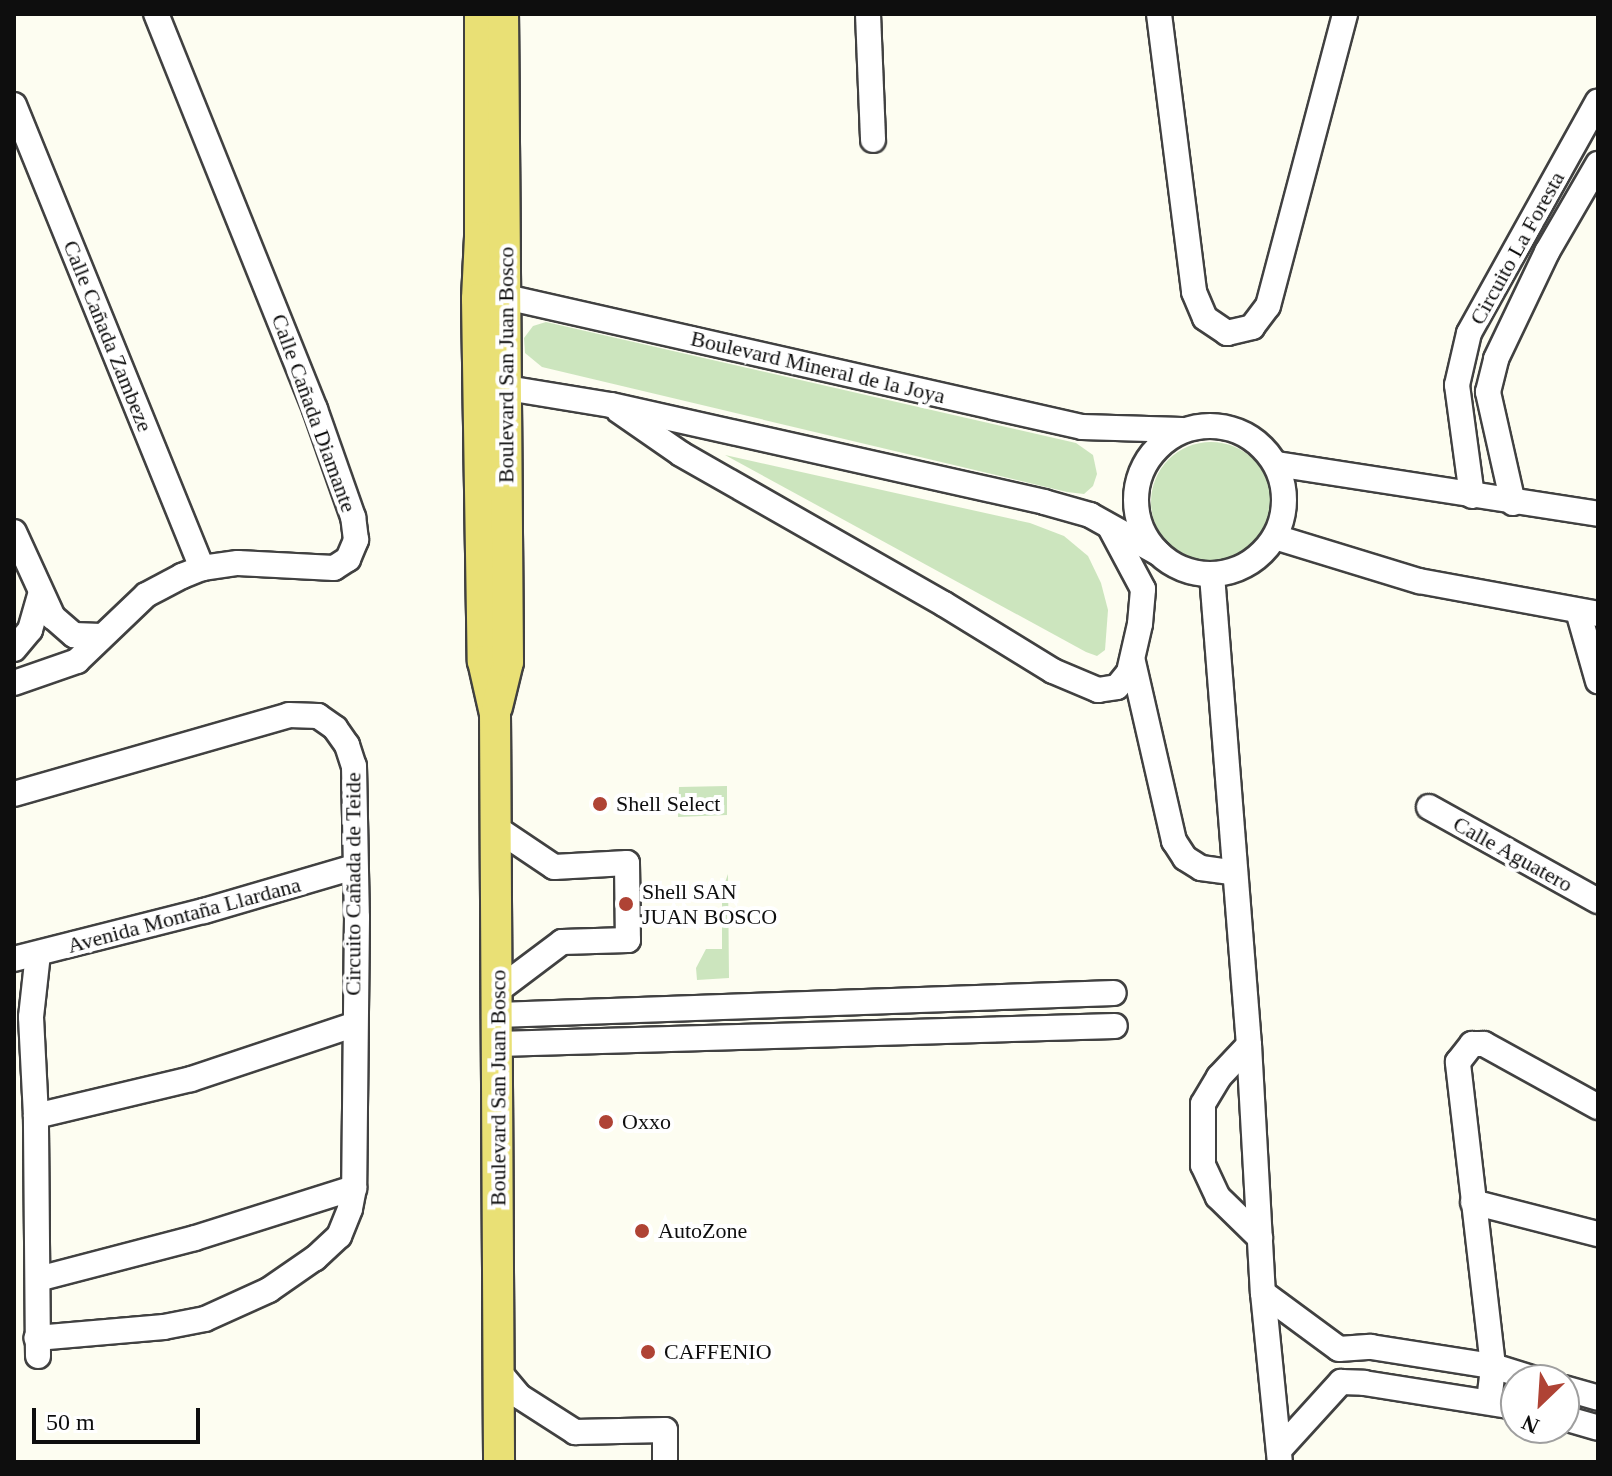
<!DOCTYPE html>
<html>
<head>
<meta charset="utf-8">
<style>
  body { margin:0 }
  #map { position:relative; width:1612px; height:1476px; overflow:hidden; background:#fdfdf1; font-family:"Times New Roman",serif }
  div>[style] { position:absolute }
  .green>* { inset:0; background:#cce5be }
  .round { border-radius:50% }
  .roads { filter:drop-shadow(2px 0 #414141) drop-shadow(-2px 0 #414141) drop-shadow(0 2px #414141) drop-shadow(0 -2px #414141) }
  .minor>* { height:24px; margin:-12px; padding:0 12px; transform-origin:12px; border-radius:12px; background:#fff }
  .minor>.ring { margin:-12px; padding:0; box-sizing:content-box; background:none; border:24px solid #fff; border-radius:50% }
  .major>* { height:30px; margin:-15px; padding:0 15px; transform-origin:15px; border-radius:15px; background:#e9e075 }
  .dots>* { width:22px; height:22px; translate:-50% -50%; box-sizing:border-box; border:4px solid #fff; border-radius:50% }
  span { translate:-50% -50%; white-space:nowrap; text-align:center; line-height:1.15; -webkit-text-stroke:8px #fff; paint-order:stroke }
  .street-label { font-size:22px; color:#0e0e0e }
  .poi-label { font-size:22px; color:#0e0e0e }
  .left { translate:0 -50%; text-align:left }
  .frame { position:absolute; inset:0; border:16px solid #0e0e0e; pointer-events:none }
  .north { position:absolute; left:1500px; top:1364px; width:80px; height:80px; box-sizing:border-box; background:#fff; border:2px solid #9f9f9f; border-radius:50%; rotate:205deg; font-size:22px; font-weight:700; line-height:32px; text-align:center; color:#0e0e0e }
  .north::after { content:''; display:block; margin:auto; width:28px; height:36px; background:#af4335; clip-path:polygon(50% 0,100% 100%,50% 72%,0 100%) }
  .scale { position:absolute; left:32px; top:1408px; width:168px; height:36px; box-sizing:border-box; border:4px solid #0e0e0e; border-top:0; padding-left:10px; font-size:24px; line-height:28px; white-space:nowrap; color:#0e0e0e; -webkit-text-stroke:6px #fff; paint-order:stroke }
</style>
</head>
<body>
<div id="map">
  <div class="green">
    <div style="clip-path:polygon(546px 322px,1076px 443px,1093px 455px,1097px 474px,1093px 486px,1084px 494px,1067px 492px,542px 367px,525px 353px,524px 338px,533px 326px)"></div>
    <div class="round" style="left:1151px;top:442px;width:120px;height:120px"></div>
    <div style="clip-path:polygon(725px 455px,1030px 523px,1064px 536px,1088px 556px,1101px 583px,1108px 610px,1105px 650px,1097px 656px,1086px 652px)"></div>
    <div style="clip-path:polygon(727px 786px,727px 815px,678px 817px,679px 787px)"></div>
    <div style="clip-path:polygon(728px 874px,729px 978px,697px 980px,696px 968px,706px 949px,722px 949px,722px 891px)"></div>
  </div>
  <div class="roads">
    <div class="minor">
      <div style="left:868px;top:14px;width:126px;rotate:87.7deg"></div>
      <div style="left:1159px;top:14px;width:280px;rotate:82.8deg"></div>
      <div style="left:1194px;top:292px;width:28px;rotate:67deg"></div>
      <div style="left:1205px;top:318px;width:27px;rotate:34deg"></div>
      <div style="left:1227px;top:333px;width:26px;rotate:-13deg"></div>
      <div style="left:1252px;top:327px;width:26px;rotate:-53deg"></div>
      <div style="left:1268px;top:306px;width:302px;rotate:-75.2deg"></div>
      <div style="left:14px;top:105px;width:500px;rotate:67.9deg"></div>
      <div style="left:498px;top:313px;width:18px;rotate:-63deg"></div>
      <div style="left:506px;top:297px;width:590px;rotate:12.72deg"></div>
      <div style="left:1082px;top:427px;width:100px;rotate:1.7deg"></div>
      <div style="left:496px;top:374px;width:18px;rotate:52deg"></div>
      <div style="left:507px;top:388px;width:105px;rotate:9.3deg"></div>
      <div style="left:611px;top:405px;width:444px;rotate:12.6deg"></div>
      <div style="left:1044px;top:502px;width:48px;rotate:15.8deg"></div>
      <div style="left:1090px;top:515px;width:78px;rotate:29.2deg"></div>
      <div style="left:619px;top:411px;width:75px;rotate:34.7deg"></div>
      <div style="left:681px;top:454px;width:303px;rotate:29.7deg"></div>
      <div style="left:944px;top:604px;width:128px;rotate:31.6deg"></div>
      <div style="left:1053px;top:671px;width:49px;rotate:22.9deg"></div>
      <div style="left:1098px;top:690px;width:19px;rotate:-9deg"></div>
      <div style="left:1117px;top:687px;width:19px;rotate:-51deg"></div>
      <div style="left:1129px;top:672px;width:49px;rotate:-77.1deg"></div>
      <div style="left:1140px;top:624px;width:35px;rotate:-85deg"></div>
      <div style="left:1143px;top:589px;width:68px;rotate:-118.1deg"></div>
      <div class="ring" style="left:1136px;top:426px;width:124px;height:124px"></div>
      <div style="left:1276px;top:464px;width:326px;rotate:8.8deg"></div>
      <div style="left:1472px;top:496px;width:112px;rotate:-97.7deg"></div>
      <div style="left:1457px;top:385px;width:53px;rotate:-77deg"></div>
      <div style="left:1469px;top:333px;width:265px;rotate:-60.9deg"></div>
      <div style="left:1513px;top:503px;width:114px;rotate:-102.7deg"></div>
      <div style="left:1488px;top:392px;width:34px;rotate:-76deg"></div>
      <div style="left:1496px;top:359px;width:119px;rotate:-64.5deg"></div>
      <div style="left:1547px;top:252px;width:102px;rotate:-59.9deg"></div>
      <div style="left:14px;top:532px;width:94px;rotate:65.4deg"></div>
      <div style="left:53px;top:617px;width:28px;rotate:41deg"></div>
      <div style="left:74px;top:635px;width:27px;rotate:2deg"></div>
      <div style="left:1275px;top:537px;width:151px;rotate:17deg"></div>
      <div style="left:1419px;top:581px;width:182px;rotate:10.4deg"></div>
      <div style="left:1212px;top:575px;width:471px;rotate:85.5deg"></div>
      <div style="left:1249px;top:1045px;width:248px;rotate:86.8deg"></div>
      <div style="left:1263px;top:1293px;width:170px;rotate:84.3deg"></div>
      <div style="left:1578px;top:611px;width:73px;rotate:74.1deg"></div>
      <div style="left:14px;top:649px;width:25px;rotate:-50deg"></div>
      <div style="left:30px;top:630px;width:37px;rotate:-74deg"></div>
      <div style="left:1133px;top:662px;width:184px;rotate:77.1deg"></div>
      <div style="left:1174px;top:841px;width:20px;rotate:57deg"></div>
      <div style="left:1185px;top:858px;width:19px;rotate:32deg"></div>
      <div style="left:1201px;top:868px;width:34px;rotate:8deg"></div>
      <div style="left:14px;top:683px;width:67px;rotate:-19.2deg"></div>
      <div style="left:77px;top:661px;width:95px;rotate:-43.7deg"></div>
      <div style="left:146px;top:595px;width:41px;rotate:-27.8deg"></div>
      <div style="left:182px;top:576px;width:22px;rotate:-22deg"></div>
      <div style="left:202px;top:568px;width:36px;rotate:-8deg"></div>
      <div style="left:238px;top:563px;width:96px;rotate:3deg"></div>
      <div style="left:334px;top:568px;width:17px;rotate:-33deg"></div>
      <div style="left:348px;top:559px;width:21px;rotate:-67deg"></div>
      <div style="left:356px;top:540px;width:23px;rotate:-97deg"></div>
      <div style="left:353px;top:517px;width:114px;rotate:-109.4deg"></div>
      <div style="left:315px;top:409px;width:426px;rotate:-111.9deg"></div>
      <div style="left:14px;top:794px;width:286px;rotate:-16deg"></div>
      <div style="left:289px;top:715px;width:29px;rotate:2deg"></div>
      <div style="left:318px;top:716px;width:21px;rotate:35deg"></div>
      <div style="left:335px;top:728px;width:21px;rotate:55deg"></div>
      <div style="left:347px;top:745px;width:22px;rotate:72deg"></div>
      <div style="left:354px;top:766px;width:151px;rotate:88.9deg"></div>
      <div style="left:357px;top:917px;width:271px;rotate:90.6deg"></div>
      <div style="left:354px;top:1188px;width:21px;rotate:101deg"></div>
      <div style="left:350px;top:1209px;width:29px;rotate:112deg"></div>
      <div style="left:339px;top:1236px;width:33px;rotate:137deg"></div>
      <div style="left:315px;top:1258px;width:56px;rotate:145.2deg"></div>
      <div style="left:269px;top:1290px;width:70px;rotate:155.6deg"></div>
      <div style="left:205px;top:1319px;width:42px;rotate:169deg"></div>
      <div style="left:164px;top:1327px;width:128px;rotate:175.1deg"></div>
      <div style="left:1429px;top:807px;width:193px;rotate:29.1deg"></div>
      <div style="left:496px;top:828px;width:70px;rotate:33.9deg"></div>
      <div style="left:554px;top:867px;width:73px;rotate:-3.1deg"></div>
      <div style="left:627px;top:863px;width:77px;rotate:89.3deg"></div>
      <div style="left:628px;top:940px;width:66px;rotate:178.3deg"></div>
      <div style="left:562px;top:942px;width:80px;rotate:143.1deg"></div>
      <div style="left:14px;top:959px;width:196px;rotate:-14.2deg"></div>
      <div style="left:204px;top:911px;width:156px;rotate:-16.3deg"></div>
      <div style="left:498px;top:1015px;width:616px;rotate:-2.05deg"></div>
      <div style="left:498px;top:1044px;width:617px;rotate:-1.67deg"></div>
      <div style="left:1249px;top:1045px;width:44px;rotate:133.2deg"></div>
      <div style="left:1219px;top:1077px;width:31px;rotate:121deg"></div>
      <div style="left:1203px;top:1104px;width:61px;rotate:90deg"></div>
      <div style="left:1203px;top:1165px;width:35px;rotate:65deg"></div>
      <div style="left:1218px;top:1197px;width:59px;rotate:44.3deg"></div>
      <div style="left:36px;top:1116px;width:159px;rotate:-13.4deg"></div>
      <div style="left:191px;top:1079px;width:171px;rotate:-18.4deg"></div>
      <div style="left:1473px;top:1202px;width:129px;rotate:14.4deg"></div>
      <div style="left:38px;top:1279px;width:162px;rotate:-14.6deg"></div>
      <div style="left:195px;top:1238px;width:167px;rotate:-17.5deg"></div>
      <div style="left:1263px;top:1293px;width:94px;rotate:36.4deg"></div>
      <div style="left:1339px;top:1349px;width:32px;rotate:-4deg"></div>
      <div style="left:1371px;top:1347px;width:123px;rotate:8.9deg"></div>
      <div style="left:1493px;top:1366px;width:47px;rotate:17.3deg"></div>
      <div style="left:38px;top:1356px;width:240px;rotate:-90.5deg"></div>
      <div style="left:36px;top:1116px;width:99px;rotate:-92.9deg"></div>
      <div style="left:31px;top:1017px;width:63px;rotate:-83.7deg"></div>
      <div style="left:499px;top:1372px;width:31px;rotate:50deg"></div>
      <div style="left:519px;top:1396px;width:67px;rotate:32.7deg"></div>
      <div style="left:575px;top:1432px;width:90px;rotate:-1.3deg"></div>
      <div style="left:665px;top:1430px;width:32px;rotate:90deg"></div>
      <div style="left:1564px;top:1388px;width:35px;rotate:16deg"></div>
      <div style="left:1489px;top:1401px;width:35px;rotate:-83deg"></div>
      <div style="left:1493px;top:1366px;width:306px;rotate:-96.6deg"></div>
      <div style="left:1458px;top:1062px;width:23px;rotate:-52deg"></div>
      <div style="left:1472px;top:1044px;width:12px"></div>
      <div style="left:1484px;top:1044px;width:130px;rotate:28.9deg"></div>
      <div style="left:1564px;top:1418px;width:35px;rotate:16deg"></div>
      <div style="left:1280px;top:1449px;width:91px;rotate:-47.7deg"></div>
      <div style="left:1341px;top:1382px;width:23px;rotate:2deg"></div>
      <div style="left:1364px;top:1383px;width:154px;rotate:9deg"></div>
    </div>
    <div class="major">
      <div style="left:480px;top:14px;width:223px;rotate:90deg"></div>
      <div style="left:480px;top:237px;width:62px;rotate:92.8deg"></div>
      <div style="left:477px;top:299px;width:362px;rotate:89.1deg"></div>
      <div style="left:483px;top:661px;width:54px;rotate:77.2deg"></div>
      <div style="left:495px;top:714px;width:748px;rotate:89.69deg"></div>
      <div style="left:497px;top:707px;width:46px;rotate:-76.3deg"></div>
      <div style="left:508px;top:662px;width:648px;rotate:-90.44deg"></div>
    </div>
  </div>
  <div class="dots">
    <div style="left:600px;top:804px;background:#af4335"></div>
    <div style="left:626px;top:904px;background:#af4335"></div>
    <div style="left:606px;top:1122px;background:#af4335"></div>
    <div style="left:642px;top:1231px;background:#af4335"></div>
    <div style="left:648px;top:1352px;background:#af4335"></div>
  </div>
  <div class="street-label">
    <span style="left:1517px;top:248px;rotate:-61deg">Circuito La Foresta</span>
    <span style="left:108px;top:336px;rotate:68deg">Calle Cañada Zambeze</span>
    <span style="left:506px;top:365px;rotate:-90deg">Boulevard San Juan Bosco</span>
    <span style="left:818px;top:367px;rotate:13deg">Boulevard Mineral de la Joya</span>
    <span style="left:314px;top:413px;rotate:70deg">Calle Cañada Diamante</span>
    <span style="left:1513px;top:854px;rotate:29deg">Calle Aguatero</span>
    <span style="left:353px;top:884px;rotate:-90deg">Circuito Cañada de Teide</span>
    <span style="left:184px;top:915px;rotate:-15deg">Avenida Montaña Llardana</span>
    <span style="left:498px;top:1088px;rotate:-90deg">Boulevard San Juan Bosco</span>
  </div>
  <div class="poi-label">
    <span class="left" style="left:616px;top:804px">Shell Select</span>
    <span class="left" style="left:642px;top:904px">Shell SAN<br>JUAN BOSCO</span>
    <span class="left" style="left:622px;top:1122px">Oxxo</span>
    <span class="left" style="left:658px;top:1231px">AutoZone</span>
    <span class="left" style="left:664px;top:1352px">CAFFENIO</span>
  </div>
  <div class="frame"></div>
  <div class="north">N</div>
  <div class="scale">50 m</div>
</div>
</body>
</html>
